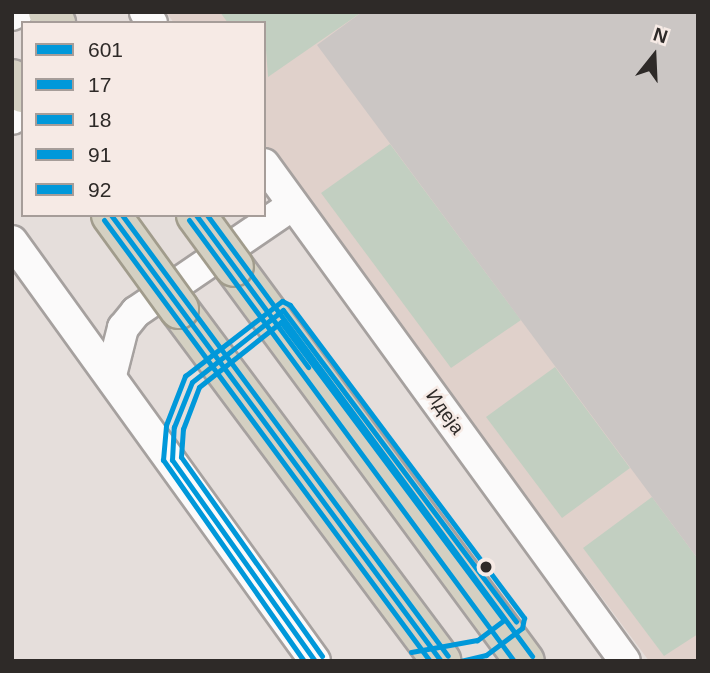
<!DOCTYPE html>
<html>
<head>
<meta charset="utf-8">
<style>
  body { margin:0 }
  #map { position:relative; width:710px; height:673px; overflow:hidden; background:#e5dedb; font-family:Helvetica,sans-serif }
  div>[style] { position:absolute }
  .built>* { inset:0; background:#e0d1cb }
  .green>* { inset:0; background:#c2cfc1 }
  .building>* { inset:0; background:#cbc6c4 }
  .roads { filter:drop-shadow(2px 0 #a6a19f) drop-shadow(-2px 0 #a6a19f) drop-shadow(0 2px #a6a19f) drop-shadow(0 -2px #a6a19f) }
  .street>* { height:30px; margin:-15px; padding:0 15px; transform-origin:15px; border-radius:15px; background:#fbfafa }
  .highway>* { height:38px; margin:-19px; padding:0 19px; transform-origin:19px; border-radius:19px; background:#d4d0c2 }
  .bridges { filter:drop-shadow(2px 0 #a19c8c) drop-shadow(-2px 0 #a19c8c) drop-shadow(0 2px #a19c8c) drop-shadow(0 -2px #a19c8c) }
  .highway-bridge>* { height:38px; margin:-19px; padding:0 19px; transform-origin:19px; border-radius:19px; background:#d4d0c2 }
  .bus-1>* { height:5px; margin:-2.5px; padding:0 2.5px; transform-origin:2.5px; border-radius:2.5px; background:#0098da }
  .bus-2>* { height:5px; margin:-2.5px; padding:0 2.5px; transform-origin:2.5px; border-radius:2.5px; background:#0098da }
  .bus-3>* { height:5px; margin:-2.5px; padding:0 2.5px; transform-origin:2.5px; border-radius:2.5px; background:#0098da }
  .bus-4>* { height:5px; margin:-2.5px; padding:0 2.5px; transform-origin:2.5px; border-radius:2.5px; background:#0098da }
  .bus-5>* { height:5px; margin:-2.5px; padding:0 2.5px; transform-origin:2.5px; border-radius:2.5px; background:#0098da }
  .dots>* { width:19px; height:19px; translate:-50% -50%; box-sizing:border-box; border:4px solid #f6eae5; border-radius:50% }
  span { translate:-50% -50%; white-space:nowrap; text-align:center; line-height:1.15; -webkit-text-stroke:5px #f6eae5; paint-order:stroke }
  .street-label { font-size:19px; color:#2e2a28 }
  .frame { position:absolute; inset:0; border:14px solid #2e2a28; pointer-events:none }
  .legend { position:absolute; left:21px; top:21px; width:245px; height:196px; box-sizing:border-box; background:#f6eae5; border:2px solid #a69d99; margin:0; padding:9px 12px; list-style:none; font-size:21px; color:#2e2a28 }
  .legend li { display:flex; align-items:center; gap:14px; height:35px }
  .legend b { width:35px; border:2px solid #a69d99 }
  .north { position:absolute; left:619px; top:21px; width:70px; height:70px; -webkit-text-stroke:5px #f6eae5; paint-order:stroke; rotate:18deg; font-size:19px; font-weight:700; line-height:28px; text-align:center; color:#2e2a28 }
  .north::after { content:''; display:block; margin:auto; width:24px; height:32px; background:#2e2a28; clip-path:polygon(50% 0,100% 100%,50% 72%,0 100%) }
</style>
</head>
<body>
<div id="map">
  <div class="built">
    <div style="clip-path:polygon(166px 12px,698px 12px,698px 661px,649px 661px,264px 144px,264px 23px,174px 23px)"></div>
  </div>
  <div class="green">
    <div style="clip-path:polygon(220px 12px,362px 12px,268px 77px,264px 23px,228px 23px)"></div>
    <div style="clip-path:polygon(390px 144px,521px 320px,451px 368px,321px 193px)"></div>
    <div style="clip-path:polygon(555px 367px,630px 468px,562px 518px,486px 417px)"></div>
    <div style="clip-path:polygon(652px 497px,698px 559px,698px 634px,664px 656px,583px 548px)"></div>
  </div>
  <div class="building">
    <div style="clip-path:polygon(362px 12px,698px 12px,698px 559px,317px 45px)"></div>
  </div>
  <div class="roads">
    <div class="street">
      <div style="left:145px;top:12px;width:13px;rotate:58deg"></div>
      <div style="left:12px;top:15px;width:7px;rotate:-27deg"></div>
      <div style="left:12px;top:119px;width:14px;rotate:-36deg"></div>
      <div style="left:264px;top:164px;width:614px;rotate:54.01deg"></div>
      <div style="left:12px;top:241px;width:518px;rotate:54.19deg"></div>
      <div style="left:111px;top:375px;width:49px;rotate:-75.7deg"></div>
      <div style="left:123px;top:328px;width:21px;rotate:-51deg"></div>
      <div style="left:136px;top:312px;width:190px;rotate:-34.3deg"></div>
    </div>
    <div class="highway">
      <div style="left:48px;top:12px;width:14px;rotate:54deg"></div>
      <div style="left:12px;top:79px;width:18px;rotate:52deg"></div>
      <div style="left:234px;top:267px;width:490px;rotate:53.6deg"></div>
      <div style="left:179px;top:309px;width:439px;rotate:53.3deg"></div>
    </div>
  </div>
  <div class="bridges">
    <div class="highway-bridge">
      <div style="left:111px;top:215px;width:116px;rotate:54.1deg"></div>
      <div style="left:196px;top:215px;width:64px;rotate:53.8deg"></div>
    </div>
  </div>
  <div class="bus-1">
    <div style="left:111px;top:215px;width:555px;rotate:53.5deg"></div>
    <div style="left:196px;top:215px;width:189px;rotate:53.6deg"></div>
    <div style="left:315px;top:661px;width:247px;rotate:-125.4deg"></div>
    <div style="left:172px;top:460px;width:33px;rotate:-87deg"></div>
    <div style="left:174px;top:427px;width:48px;rotate:-68.2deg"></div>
    <div style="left:192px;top:382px;width:116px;rotate:-38.4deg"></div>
    <div style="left:283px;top:310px;width:389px;rotate:53.2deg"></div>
  </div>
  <div class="bus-2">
    <div style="left:104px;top:220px;width:548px;rotate:53.53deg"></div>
    <div style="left:189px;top:220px;width:548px;rotate:53.61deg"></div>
  </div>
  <div class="bus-3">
    <div style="left:122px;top:215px;width:548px;rotate:53.53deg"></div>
    <div style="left:207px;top:215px;width:548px;rotate:53.61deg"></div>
  </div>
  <div class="bus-4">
    <div style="left:322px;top:656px;width:244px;rotate:-125.3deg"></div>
    <div style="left:181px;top:457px;width:28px;rotate:-86deg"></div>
    <div style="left:183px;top:429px;width:45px;rotate:-69.1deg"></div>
    <div style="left:199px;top:387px;width:105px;rotate:-38.4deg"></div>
    <div style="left:281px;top:322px;width:372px;rotate:53.2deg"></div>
    <div style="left:504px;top:620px;width:34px;rotate:143deg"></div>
    <div style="left:477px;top:640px;width:67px;rotate:169.7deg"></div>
  </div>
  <div class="bus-5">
    <div style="left:304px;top:661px;width:246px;rotate:-125deg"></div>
    <div style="left:163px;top:460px;width:35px;rotate:-85deg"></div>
    <div style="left:166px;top:425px;width:53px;rotate:-68.8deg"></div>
    <div style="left:185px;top:376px;width:123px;rotate:-37.7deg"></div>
    <div style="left:282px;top:301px;width:9px;rotate:27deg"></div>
    <div style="left:290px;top:305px;width:391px;rotate:53.2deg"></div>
    <div style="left:524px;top:618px;width:10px;rotate:101deg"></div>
    <div style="left:522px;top:628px;width:45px;rotate:143.1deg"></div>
    <div style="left:486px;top:655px;width:26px;rotate:167deg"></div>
  </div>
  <div class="dots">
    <div style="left:486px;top:567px;background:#2e2a28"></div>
  </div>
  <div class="street-label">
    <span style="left:445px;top:412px;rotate:54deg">Идеја</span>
  </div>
  <div class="frame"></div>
  <ul class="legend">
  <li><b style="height:9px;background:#0098da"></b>601</li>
  <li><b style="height:9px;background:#0098da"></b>17</li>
  <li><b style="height:9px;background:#0098da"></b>18</li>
  <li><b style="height:9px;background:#0098da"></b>91</li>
  <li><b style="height:9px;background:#0098da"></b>92</li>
  </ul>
  <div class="north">N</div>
</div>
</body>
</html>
